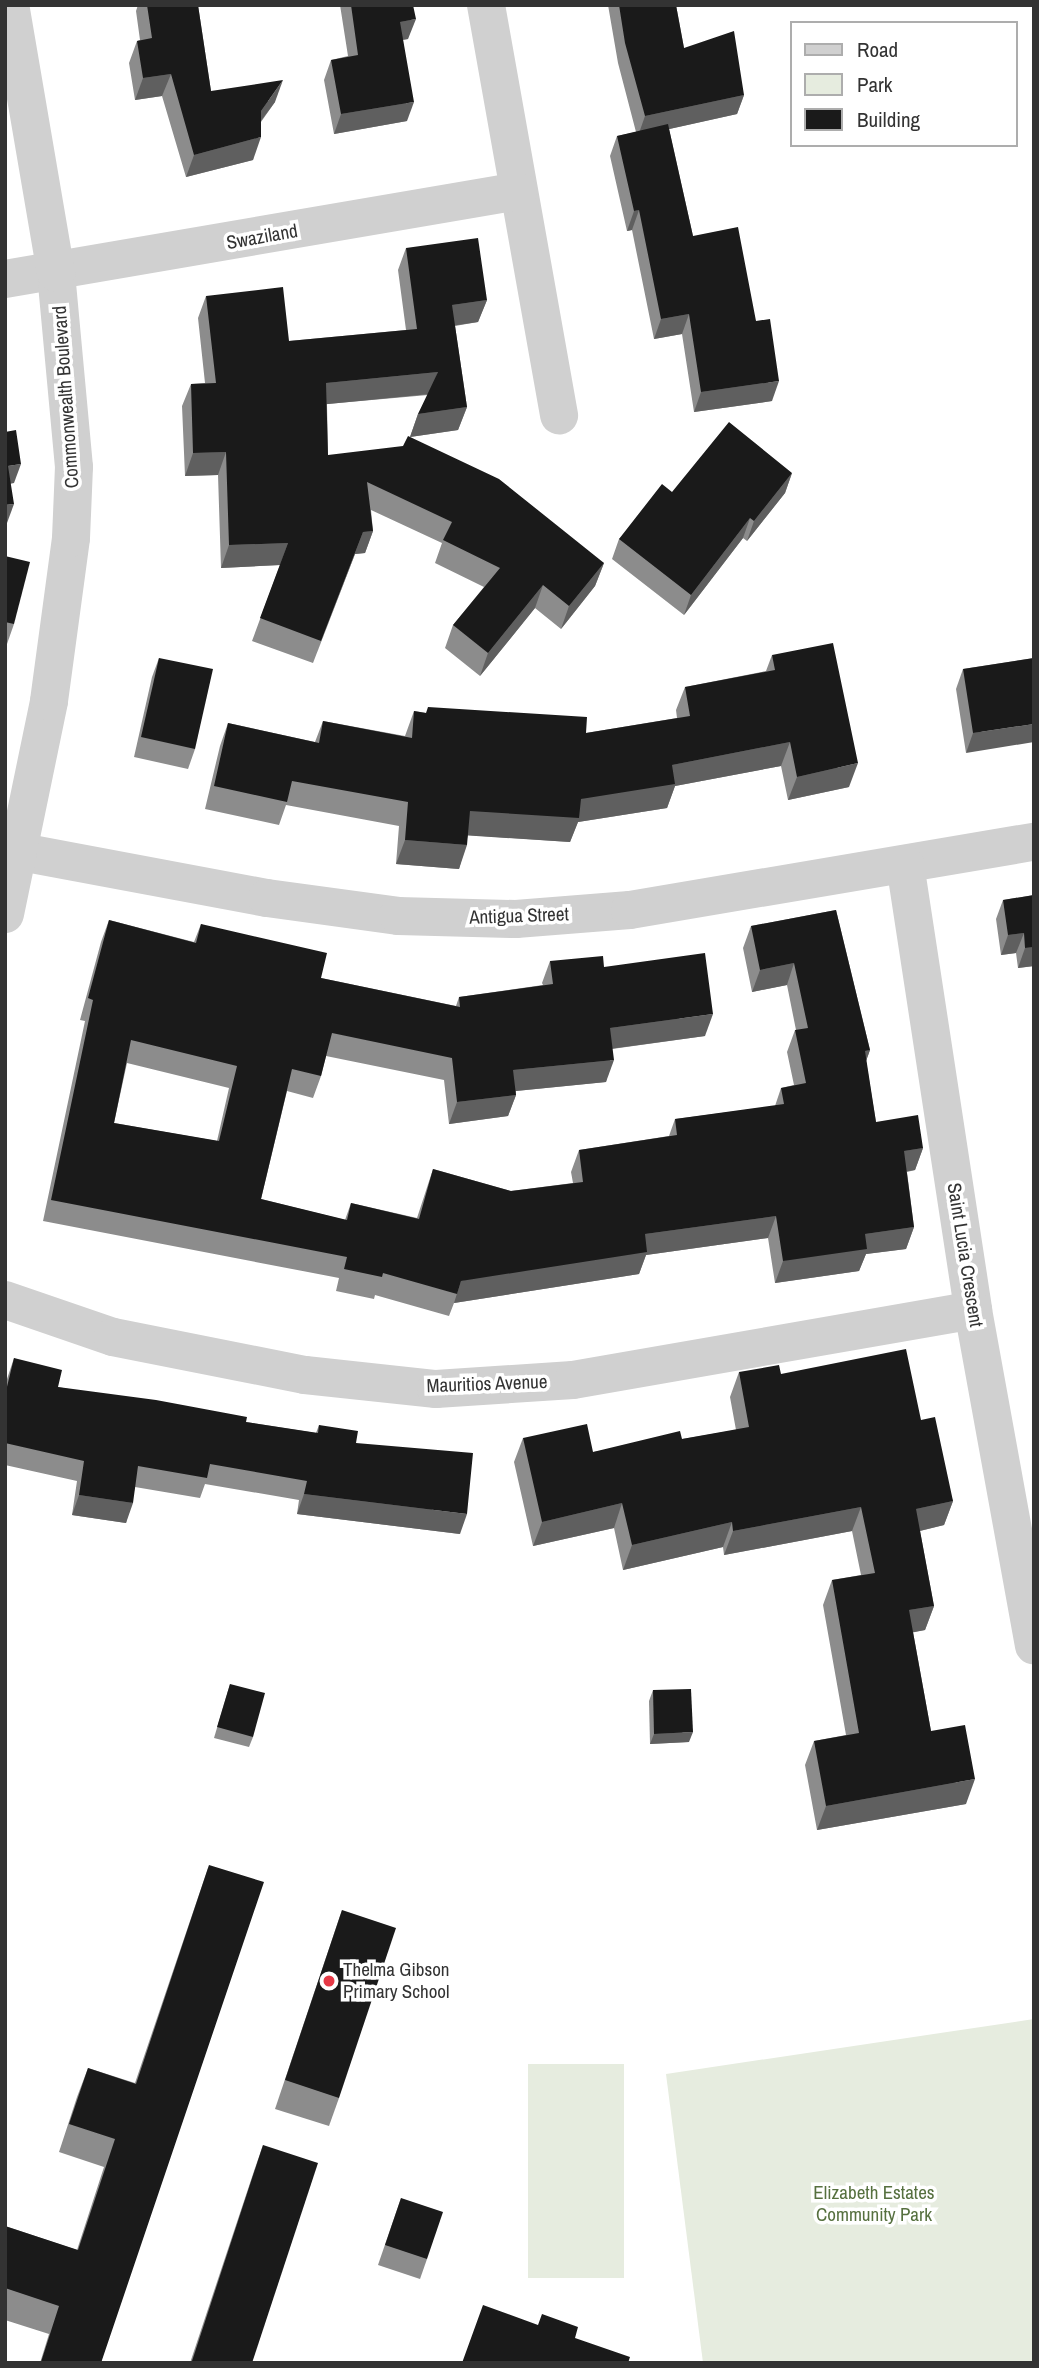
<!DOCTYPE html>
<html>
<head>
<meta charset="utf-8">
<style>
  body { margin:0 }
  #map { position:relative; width:1039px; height:2368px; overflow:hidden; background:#fff; font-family:"Archivo Narrow",sans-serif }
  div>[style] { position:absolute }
  .green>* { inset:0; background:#e6ecdf }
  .minor>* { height:38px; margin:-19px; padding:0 19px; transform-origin:19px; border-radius:19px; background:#d0d0d0 }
  .tertiary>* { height:38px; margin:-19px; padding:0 19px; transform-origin:19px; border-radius:19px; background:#d0d0d0 }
  .wall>* { inset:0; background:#8c8c8c }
  .shaded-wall>* { inset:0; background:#5f5f5f }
  .building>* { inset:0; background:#1a1a1a }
  .dots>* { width:19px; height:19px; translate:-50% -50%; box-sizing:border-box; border:4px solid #fff; border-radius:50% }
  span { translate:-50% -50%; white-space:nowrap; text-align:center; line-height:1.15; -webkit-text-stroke:7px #fff; paint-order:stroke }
  .street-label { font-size:19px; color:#333 }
  .poi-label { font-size:19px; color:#333 }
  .left { translate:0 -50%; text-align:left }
  .park-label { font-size:19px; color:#56703f }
  .frame { position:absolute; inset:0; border:7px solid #333; pointer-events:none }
  .legend { position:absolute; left:790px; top:21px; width:228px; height:126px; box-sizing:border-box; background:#fff; border:2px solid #adadad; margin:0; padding:9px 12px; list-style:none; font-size:21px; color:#333 }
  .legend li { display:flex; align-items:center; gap:14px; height:35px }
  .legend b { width:35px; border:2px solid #adadad }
</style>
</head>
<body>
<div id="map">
  <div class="green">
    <div style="clip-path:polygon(1034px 2019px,1034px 2363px,703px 2363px,666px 2074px)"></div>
    <div style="clip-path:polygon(528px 2064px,624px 2064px,624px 2278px,528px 2278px)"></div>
  </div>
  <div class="minor">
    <div style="left:486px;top:5px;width:417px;rotate:79.9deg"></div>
    <div style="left:5px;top:279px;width:520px;rotate:-9.73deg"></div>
    <div style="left:5px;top:849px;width:267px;rotate:10.6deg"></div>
    <div style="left:267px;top:898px;width:132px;rotate:7.8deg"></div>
    <div style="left:398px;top:916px;width:118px;rotate:1.5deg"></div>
    <div style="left:516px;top:919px;width:114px;rotate:-4.5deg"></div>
    <div style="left:630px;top:910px;width:410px;rotate:-9.6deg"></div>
    <div style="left:905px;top:864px;width:451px;rotate:81.3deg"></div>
    <div style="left:973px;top:1310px;width:341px;rotate:79.7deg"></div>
    <div style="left:5px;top:1300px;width:114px;rotate:18.9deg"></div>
    <div style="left:113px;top:1337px;width:196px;rotate:11.2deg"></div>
    <div style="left:305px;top:1375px;width:132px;rotate:6.1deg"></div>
    <div style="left:436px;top:1389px;width:137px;rotate:-3.8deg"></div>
    <div style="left:573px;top:1380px;width:406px;rotate:-9.9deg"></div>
  </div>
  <div class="tertiary">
    <div style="left:5px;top:914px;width:217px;rotate:-78.3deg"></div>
    <div style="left:49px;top:701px;width:164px;rotate:-82.3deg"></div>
    <div style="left:71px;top:538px;width:71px;rotate:-87.6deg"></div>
    <div style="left:74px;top:467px;width:195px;rotate:-95.3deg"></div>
    <div style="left:56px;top:273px;width:272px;rotate:-99.7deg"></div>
  </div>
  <div class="wall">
    <div style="clip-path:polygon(138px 5px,198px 5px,211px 91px,275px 102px,261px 122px,253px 160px,186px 177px,162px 96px,135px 100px,129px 63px,137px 41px,140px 40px,136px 11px)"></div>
    <div style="clip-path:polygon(340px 5px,413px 5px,408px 39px,403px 40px,407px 121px,334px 134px,324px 80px,331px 60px,348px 56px)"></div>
    <div style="clip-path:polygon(608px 5px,676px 5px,684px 48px,744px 95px,737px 114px,669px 129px,693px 236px,756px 321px,772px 401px,694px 412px,682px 334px,654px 339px,632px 230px,627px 231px,610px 156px,617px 136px,636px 132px,618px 63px)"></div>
    <div style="clip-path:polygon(406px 248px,487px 300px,478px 322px,455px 326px,467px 407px,458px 430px,410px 437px,418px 414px,428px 395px,327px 404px,328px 455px,604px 563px,595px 586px,561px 629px,535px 608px,480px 676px,445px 648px,453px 625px,484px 587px,435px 563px,442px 543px,371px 510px,373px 531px,365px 553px,355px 554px,313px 663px,252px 641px,280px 565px,221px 568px,218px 475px,185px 476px,182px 406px,191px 384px,205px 383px,198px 318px,206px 296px,289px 341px,406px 330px,398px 270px)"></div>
    <div style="clip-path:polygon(792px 473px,785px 493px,747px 541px,743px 538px,684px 615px,612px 559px,619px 539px,672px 492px)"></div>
    <div style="clip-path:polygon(5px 556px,14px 624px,7px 644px,5px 644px)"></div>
    <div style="clip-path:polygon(772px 655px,849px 787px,788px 800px,781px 766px,675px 786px,667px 808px,578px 822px,570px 842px,468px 835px,459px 869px,396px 864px,399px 826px,286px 805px,279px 825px,205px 809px,220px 746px,228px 723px,315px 742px,323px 721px,405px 736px,414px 711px,426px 713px,586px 733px,677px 718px,676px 710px,685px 687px,766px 671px)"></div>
    <div style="clip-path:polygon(159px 658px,195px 749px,188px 769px,134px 757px,152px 677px)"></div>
    <div style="clip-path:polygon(1034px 658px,966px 753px,956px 689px,963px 669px)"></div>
    <div style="clip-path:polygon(1034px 895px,1034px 966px,1018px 968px,1016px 953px,1001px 955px,996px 919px,1003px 900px)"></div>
    <div style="clip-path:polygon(evenodd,836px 910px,870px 1050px,866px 1061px,876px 1122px,923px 1148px,915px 1170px,907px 1172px,914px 1227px,906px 1249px,866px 1254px,859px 1271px,775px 1283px,768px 1238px,646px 1255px,639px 1274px,454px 1303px,449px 1316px,375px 1295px,374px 1299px,336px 1291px,339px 1278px,43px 1221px,85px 1021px,80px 1020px,101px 942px,109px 920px,194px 942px,201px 924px,321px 978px,456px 1006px,459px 997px,543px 985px,542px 983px,550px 961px,604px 967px,705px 1036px,612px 1049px,606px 1082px,516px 1091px,516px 1095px,508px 1116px,449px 1124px,444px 1080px,326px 1056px,321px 1076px,313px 1098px,287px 1091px,261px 1199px,345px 1220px,351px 1203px,417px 1218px,433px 1169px,511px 1191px,573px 1183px,571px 1172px,579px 1150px,669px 1136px,675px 1119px,775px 1106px,781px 1088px,794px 1085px,787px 1052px,795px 1030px,796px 1030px,787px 985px,752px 992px,743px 948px,751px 926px,836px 910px,127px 1063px,229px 1088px,217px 1141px,114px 1123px,127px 1063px)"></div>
    <div style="clip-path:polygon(14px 1358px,58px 1387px,246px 1422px,316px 1433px,319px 1425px,356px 1443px,460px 1534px,297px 1514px,299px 1500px,205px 1484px,200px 1498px,135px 1487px,126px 1523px,72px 1515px,77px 1481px,5px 1465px,5px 1385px)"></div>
    <div style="clip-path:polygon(739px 1372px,781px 1374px,921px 1420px,953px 1501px,944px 1525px,920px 1531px,934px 1606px,925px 1630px,913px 1632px,931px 1731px,966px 1804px,817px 1830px,805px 1765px,814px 1741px,846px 1735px,823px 1605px,832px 1580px,861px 1575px,852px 1531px,724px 1555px,723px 1547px,623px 1570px,614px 1528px,533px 1546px,514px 1462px,523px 1438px,593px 1452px,682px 1439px,736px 1430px,730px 1397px)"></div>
    <div style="clip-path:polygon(230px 1684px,253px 1737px,249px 1747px,214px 1738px)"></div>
    <div style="clip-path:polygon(653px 1690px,689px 1742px,650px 1744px,649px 1701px)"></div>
    <div style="clip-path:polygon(209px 1865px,101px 2363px,40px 2363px,49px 2334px,5px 2320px,5px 2226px,77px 2250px,104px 2167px,59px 2152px,77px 2097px,88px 2068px,135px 2083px)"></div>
    <div style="clip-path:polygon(342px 1910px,339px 2098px,329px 2126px,275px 2109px)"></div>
    <div style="clip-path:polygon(263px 2145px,252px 2363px,190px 2363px,254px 2171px)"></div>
    <div style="clip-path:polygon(401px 2198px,427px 2259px,420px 2279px,378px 2265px)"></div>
  </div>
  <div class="shaded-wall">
    <div style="clip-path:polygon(416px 19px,408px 39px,392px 41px,400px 22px)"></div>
    <div style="clip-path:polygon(171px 74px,162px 96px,135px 100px,143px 78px)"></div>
    <div style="clip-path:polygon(283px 80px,275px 102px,252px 133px,261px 111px)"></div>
    <div style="clip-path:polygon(744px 95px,737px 114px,638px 136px,645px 116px)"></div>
    <div style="clip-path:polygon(414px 102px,407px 121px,334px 134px,341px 114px)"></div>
    <div style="clip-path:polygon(261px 137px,253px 160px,186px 177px,194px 155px)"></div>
    <div style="clip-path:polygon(639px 210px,632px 230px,627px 231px,634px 211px)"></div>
    <div style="clip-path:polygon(487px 300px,478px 322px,444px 327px,452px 305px)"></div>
    <div style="clip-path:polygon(689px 314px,682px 334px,654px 339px,661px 319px)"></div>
    <div style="clip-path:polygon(438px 372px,430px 394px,318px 405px,326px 383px)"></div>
    <div style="clip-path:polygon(779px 381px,772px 401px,694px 412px,701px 392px)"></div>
    <div style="clip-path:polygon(467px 407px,458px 430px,410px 437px,418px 414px)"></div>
    <div style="clip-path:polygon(226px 452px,218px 475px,185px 476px,193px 453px)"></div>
    <div style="clip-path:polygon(21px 464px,14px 483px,5px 485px,8px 466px)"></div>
    <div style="clip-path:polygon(792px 473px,785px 493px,747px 541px,754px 521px)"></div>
    <div style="clip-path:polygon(14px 504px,7px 523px,5px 524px,5px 505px)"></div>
    <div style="clip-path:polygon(750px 518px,743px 538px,684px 615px,691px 595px)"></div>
    <div style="clip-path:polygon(373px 531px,365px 553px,355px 554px,313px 663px,363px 532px)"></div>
    <div style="clip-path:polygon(288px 543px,280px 565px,221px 568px,229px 545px)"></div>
    <div style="clip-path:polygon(604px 563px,595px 586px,561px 629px,569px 606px)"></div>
    <div style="clip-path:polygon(543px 585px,535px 608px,480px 676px,488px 653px)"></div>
    <div style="clip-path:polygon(1034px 724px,1034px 742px,966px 753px,973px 733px)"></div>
    <div style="clip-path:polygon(790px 742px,781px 766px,675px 786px,667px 808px,578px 822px,570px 842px,461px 835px,470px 811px,581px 799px,672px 765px)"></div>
    <div style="clip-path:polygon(858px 763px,849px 787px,788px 800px,797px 777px)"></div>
    <div style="clip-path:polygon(405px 840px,467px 845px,459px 869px,396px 864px)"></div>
    <div style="clip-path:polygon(1024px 933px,1016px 953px,1001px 955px,1008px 935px)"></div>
    <div style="clip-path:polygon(1034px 947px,1034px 966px,1018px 968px,1025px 948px)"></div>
    <div style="clip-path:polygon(794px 963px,787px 985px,752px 992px,760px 970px)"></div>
    <div style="clip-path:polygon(713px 1014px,705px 1036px,602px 1050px,610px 1028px)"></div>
    <div style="clip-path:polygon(870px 1050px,862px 1072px,865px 1051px)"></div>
    <div style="clip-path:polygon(614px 1060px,606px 1082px,505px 1092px,513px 1070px)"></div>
    <div style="clip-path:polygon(516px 1095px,508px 1116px,449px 1124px,457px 1102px)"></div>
    <div style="clip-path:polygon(923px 1148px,915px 1170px,896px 1173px,904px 1151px)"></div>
    <div style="clip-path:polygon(776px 1216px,768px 1238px,646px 1255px,639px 1274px,454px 1303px,461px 1281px,645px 1234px)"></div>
    <div style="clip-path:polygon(914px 1227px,906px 1249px,866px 1254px,859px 1271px,775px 1283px,783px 1261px,865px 1234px)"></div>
    <div style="clip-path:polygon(304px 1494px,467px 1514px,460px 1534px,297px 1514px)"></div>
    <div style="clip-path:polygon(79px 1495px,133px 1503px,126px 1523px,72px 1515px)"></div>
    <div style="clip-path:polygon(953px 1501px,944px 1525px,907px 1534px,916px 1509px)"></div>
    <div style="clip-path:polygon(622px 1503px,614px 1528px,533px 1546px,542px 1522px)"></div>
    <div style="clip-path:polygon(861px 1507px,852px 1531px,724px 1555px,733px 1531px)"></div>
    <div style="clip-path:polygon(732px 1522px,723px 1547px,623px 1570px,632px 1545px)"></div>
    <div style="clip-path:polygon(934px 1606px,925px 1630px,900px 1635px,909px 1610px)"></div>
    <div style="clip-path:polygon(693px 1732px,689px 1742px,650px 1744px,654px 1734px)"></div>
    <div style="clip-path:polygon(975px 1779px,966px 1804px,817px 1830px,826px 1806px)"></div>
  </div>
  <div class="building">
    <div style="clip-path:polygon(147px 5px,198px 5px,211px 91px,283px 80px,261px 111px,261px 137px,194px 155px,171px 74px,143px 78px,137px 41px,152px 38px)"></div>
    <div style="clip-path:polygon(351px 5px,413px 5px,416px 19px,400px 22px,414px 102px,341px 114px,331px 60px,358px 55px)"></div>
    <div style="clip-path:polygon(619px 5px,676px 5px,684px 48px,734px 31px,744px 95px,645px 116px,625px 43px)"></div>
    <div style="clip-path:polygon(668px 124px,693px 236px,738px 227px,756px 321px,770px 319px,779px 381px,701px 392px,689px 314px,661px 319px,639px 210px,634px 211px,617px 136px)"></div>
    <div style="clip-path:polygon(478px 238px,487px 300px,452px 305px,467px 407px,418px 414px,438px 372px,326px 383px,328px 455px,403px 446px,408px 436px,499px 479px,604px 563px,569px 606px,543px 585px,488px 653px,453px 625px,500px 568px,443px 540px,452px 522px,367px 482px,373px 531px,363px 532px,321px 641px,260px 618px,288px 543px,229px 545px,226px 452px,193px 453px,191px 384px,216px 383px,206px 296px,283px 287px,289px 341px,417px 329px,406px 248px)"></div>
    <div style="clip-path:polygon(729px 422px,792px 473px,754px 521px,750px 518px,691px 595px,619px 539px,662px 484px,672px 492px)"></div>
    <div style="clip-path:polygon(16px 430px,21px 464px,8px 466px,14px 504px,5px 505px,5px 432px)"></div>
    <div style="clip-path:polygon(5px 556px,30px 562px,14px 624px,5px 622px)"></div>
    <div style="clip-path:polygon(833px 643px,858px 763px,797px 777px,790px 742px,672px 765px,675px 784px,581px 799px,579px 818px,470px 811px,467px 845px,405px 840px,408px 802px,292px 781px,287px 802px,214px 786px,228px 723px,319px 743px,323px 721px,412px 738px,414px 711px,426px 713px,428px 707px,587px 717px,586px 733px,690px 716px,685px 687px,775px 670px,772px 655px)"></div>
    <div style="clip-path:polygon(159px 658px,213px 669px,195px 749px,141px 737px)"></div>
    <div style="clip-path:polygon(1034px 658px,1034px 724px,973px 733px,963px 669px)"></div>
    <div style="clip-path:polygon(1034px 895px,1034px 947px,1025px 948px,1024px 933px,1008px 935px,1003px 900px)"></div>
    <div style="clip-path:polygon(evenodd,836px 910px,870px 1050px,865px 1051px,876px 1122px,918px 1115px,923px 1148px,904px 1151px,914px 1227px,865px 1234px,867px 1249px,783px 1261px,776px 1216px,645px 1234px,647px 1252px,461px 1281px,457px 1294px,383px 1273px,382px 1277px,344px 1269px,347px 1257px,51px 1200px,93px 1000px,88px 998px,109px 920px,196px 943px,201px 924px,327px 953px,321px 978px,460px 1007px,459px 997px,553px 984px,550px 961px,603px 956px,604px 967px,705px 953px,713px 1014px,610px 1028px,614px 1060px,513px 1070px,516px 1095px,457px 1102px,452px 1058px,332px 1033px,321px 1076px,292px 1069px,261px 1199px,347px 1220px,351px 1203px,419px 1219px,433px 1169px,511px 1191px,583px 1182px,579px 1150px,677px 1135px,675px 1119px,784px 1104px,781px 1088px,806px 1083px,795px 1030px,808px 1028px,794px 963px,760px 970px,751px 926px,836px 910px,131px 1040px,237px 1066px,219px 1141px,114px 1123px,131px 1040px)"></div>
    <div style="clip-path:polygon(906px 1349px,921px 1420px,935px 1417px,953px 1501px,916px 1509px,934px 1606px,909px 1610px,931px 1731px,965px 1725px,975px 1779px,826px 1806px,814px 1741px,859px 1733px,832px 1580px,875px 1573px,861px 1507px,733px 1531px,732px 1522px,632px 1545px,622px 1503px,542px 1522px,523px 1438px,587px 1424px,593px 1452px,680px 1431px,682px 1439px,749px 1427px,739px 1372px,779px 1365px,781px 1374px)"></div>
    <div style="clip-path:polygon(14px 1358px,62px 1370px,58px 1387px,156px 1400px,247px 1417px,246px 1422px,318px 1433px,319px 1425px,358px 1431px,356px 1443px,473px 1453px,467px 1514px,304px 1494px,307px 1481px,210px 1464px,207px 1478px,138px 1466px,133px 1503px,79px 1495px,84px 1461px,5px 1443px,5px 1395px)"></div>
    <div style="clip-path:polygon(230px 1684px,265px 1693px,253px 1737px,217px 1727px)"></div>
    <div style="clip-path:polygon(691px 1689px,693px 1732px,654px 1734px,653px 1690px)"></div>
    <div style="clip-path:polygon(209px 1865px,264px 1882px,101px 2363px,45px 2363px,41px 2362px,59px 2306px,5px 2288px,5px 2226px,78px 2250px,115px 2139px,69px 2124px,88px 2068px,136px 2084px)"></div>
    <div style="clip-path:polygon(342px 1910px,396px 1928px,339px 2098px,285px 2080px)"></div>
    <div style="clip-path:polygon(263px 2145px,318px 2163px,252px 2363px,198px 2363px,192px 2361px)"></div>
    <div style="clip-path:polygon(401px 2198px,443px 2212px,427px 2259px,385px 2245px)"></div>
    <div style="clip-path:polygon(483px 2305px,538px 2325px,542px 2314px,578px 2327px,575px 2338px,630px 2357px,628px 2363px,462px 2363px)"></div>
  </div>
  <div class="dots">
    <div style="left:329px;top:1981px;background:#e63946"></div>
  </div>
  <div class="street-label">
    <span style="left:262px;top:237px;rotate:-10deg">Swaziland</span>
    <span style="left:66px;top:397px;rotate:-94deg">Commonwealth Boulevard</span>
    <span style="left:519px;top:916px;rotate:-2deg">Antigua Street</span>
    <span style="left:965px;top:1255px;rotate:81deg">Saint Lucia Crescent</span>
    <span style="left:487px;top:1384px;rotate:-2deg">Mauritios Avenue</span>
  </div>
  <div class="poi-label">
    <span class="left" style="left:343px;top:1981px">Thelma Gibson<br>Primary School</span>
  </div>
  <div class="park-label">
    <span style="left:874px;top:2204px">Elizabeth Estates<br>Community Park</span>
  </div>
  <div class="frame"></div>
  <ul class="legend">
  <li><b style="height:9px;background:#d0d0d0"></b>Road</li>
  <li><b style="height:19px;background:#e6ecdf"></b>Park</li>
  <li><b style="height:19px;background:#1a1a1a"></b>Building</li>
  </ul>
</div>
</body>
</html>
